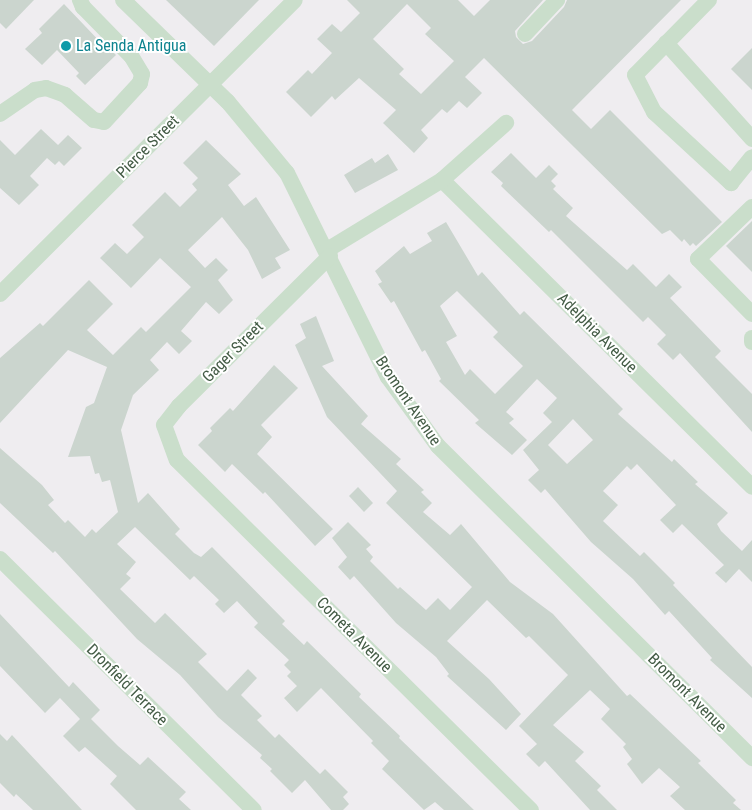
<!DOCTYPE html>
<html>
<head>
<meta charset="utf-8">
<style>
  body { margin:0 }
  #map { position:relative; width:752px; height:810px; overflow:hidden; background:#efedf0; font-family:"Roboto Condensed",sans-serif }
  div>[style] { position:absolute }
  .building>* { inset:0; background:#cbd5ce }
  .minor>* { height:16px; margin:-8px; padding:0 8px; transform-origin:8px; border-radius:8px; background:#cadecb }
  .dots>* { width:14px; height:14px; translate:-50% -50%; box-sizing:border-box; border:2px solid #fff; border-radius:50% }
  span { translate:-50% -50%; white-space:nowrap; text-align:center; line-height:1.15; -webkit-text-stroke:4px #fff; paint-order:stroke }
  .culture-label { font-size:16px; color:#0d838f }
  .left { translate:0 -50%; text-align:left }
  .street-label { font-size:16px; color:#445c46 }
</style>
</head>
<body>
<div id="map">
  <div class="building">
    <div style="clip-path:polygon(0 0,34px 0,6px 29px,0 23px)"></div>
    <div style="clip-path:polygon(166px 0,259px 0,214px 46px)"></div>
    <div style="clip-path:polygon(evenodd,347px 0,458px 0,474px 16px,490px 0,543px 0,515px 31px,516px 37px,523px 44px,532px 41px,564px 7px,567px 0,681px 0,572px 110px,591px 129px,610px 110px,722px 222px,696px 246px,693px 243px,690px 246px,684px 239px,682px 242px,670px 230px,662px 234px,484px 58px,465px 77px,482px 93px,467px 108px,459px 101px,447px 113px,442px 109px,421px 130px,428px 138px,414px 153px,383px 123px,396px 110px,359px 78px,335px 100px,332px 96px,311px 117px,286px 92px,308px 70px,312px 74px,332px 53px,317px 39px,332px 24px,341px 32px,360px 13px,347px 0,407px 4px,431px 28px,425px 34px,454px 61px,421px 94px,399px 74px,404px 69px,373px 39px,407px 4px)"></div>
    <div style="clip-path:polygon(64px 4px,105px 47px,106px 45px,116px 55px,85px 85px,76px 76px,79px 73px,57px 50px,42px 65px,25px 49px,42px 33px,39px 29px)"></div>
    <div style="clip-path:polygon(752px 48px,752px 90px,731px 69px)"></div>
    <div style="clip-path:polygon(41px 129px,58px 145px,68px 135px,82px 148px,64px 166px,59px 161px,55px 165px,47px 158px,30px 176px,39px 185px,19px 205px,0 188px,0 140px,15px 155px)"></div>
    <div style="clip-path:polygon(206px 140px,241px 174px,228px 185px,244px 206px,256px 197px,290px 250px,275px 258px,281px 268px,262px 279px,248px 250px,222px 217px,188px 250px,205px 268px,216px 258px,228px 270px,218px 280px,233px 300px,219px 314px,206px 302px,181px 331px,192px 341px,179px 354px,167px 342px,150px 360px,159px 370px,133px 395px,121px 430px,138px 503px,148px 493px,180px 529px,175px 534px,194px 553px,201px 557px,212px 547px,285px 621px,282px 624px,304px 645px,307px 641px,361px 694px,359px 697px,400px 736px,399px 738px,474px 810px,444px 810px,435px 802px,424px 810px,382px 769px,389px 761px,371px 743px,373px 741px,321px 688px,297px 712px,284px 698px,297px 686px,287px 676px,291px 672px,284px 665px,289px 660px,254px 627px,258px 623px,237px 601px,224px 613px,215px 604px,219px 600px,194px 576px,190px 580px,135px 527px,117px 544px,136px 562px,126px 574px,131px 578px,120px 589px,155px 623px,165px 613px,207px 654px,198px 662px,227px 691px,248px 669px,257px 678px,241px 695px,262px 716px,257px 720px,275px 738px,279px 734px,320px 774px,325px 769px,348px 792px,343px 797px,349px 804px,343px 810px,331px 810px,305px 780px,292px 793px,270px 771px,272px 769px,260px 758px,262px 755px,218px 717px,180px 675px,137px 639px,55px 551px,53px 553px,0 503px,0 448px,42px 485px,54px 500px,48px 505px,65px 523px,68px 520px,85px 537px,92px 529px,96px 533px,118px 512px,110px 480px,102px 482px,99px 473px,95px 474px,90px 456px,68px 457px,86px 407px,94px 403px,107px 367px,68px 350px,0 423px,0 358px,40px 323px,43px 326px,89px 280px,113px 304px,87px 330px,113px 355px,141px 327px,146px 332px,191px 287px,160px 258px,131px 288px,100px 258px,115px 243px,127px 254px,144px 237px,132px 225px,165px 192px,180px 207px,197px 190px,192px 184px,198px 178px,183px 163px)"></div>
    <div style="clip-path:polygon(511px 153px,536px 178px,549px 165px,558px 174px,551px 181px,556px 186px,553px 189px,573px 208px,566px 216px,627px 270px,633px 264px,656px 287px,669px 274px,682px 287px,670px 298px,721px 351px,715px 357px,752px 394px,752px 432px,680px 353px,673px 360px,657px 344px,666px 335px,648px 317px,643px 322px,551px 230px,549px 232px,501px 186px,503px 183px,491px 172px)"></div>
    <div style="clip-path:polygon(388px 154px,398px 170px,355px 193px,344px 175px,372px 158px,375px 163px)"></div>
    <div style="clip-path:polygon(752px 221px,752px 272px,726px 246px)"></div>
    <div style="clip-path:polygon(evenodd,446px 222px,478px 276px,482px 272px,520px 315px,524px 311px,623px 409px,618px 414px,672px 462px,674px 459px,698px 482px,695px 484px,728px 513px,717px 524px,721px 531px,742px 551px,752px 540px,752px 582px,739px 569px,726px 583px,715px 573px,724px 565px,682px 524px,673px 533px,660px 520px,676px 505px,637px 464px,631px 470px,627px 466px,603px 491px,618px 505px,603px 521px,640px 556px,644px 552px,675px 583px,673px 585px,752px 667px,752px 698px,710px 660px,712px 658px,669px 611px,665px 615px,633px 579px,591px 542px,545px 489px,541px 493px,528px 480px,539px 470px,523px 450px,552px 422px,543px 413px,557px 398px,537px 379px,506px 412px,514px 419px,509px 423px,527px 440px,512px 455px,475px 423px,479px 420px,439px 381px,441px 379px,425px 350px,422px 352px,394px 301px,391px 303px,378px 284px,382px 282px,375px 271px,404px 246px,410px 254px,432px 241px,427px 233px,446px 222px,457px 291px,498px 332px,493px 337px,523px 366px,495px 394px,470px 369px,465px 375px,446px 342px,457px 336px,440px 306px,457px 291px,446px 222px,573px 419px,593px 440px,567px 464px,548px 445px,573px 419px)"></div>
    <div style="clip-path:polygon(316px 316px,334px 361px,322px 366px,368px 416px,361px 424px,401px 459px,396px 464px,424px 490px,421px 492px,432px 503px,423px 512px,450px 535px,461px 524px,510px 582px,553px 614px,627px 696px,630px 694px,701px 761px,698px 763px,736px 800px,733px 803px,741px 810px,685px 810px,670px 796px,680px 787px,659px 768px,642px 784px,627px 764px,632px 759px,623px 747px,626px 744px,601px 719px,610px 709px,590px 690px,553px 725px,584px 752px,575px 761px,601px 786px,597px 790px,617px 810px,590px 810px,545px 761px,539px 767px,526px 754px,537px 744px,519px 726px,568px 675px,529px 636px,526px 638px,487px 600px,447px 641px,489px 679px,521px 714px,506px 730px,447px 676px,449px 674px,436px 657px,396px 623px,354px 576px,350px 580px,338px 567px,347px 557px,332px 538px,348px 522px,371px 545px,366px 549px,373px 557px,370px 561px,398px 589px,400px 587px,426px 610px,438px 598px,450px 610px,472px 587px,386px 503px,397px 491px,327px 417px,295px 345px,306px 338px,300px 324px)"></div>
    <div style="clip-path:polygon(274px 365px,298px 388px,261px 425px,272px 437px,257px 454px,333px 529px,315px 546px,265px 492px,263px 494px,232px 464px,225px 472px,198px 445px,212px 431px,210px 428px,230px 408px,233px 411px)"></div>
    <div style="clip-path:polygon(358px 487px,373px 503px,364px 512px,349px 496px)"></div>
    <div style="clip-path:polygon(0 614px,69px 687px,73px 682px,100px 710px,91px 719px,118px 746px,140px 765px,148px 757px,186px 792px,179px 799px,191px 810px,136px 810px,110px 784px,117px 776px,85px 747px,79px 752px,63px 736px,80px 719px,60px 698px,45px 713px,0 666px)"></div>
    <div style="clip-path:polygon(0 734px,7px 741px,12px 735px,82px 810px,33px 810px,16px 794px,14px 797px,0 783px)"></div>
  </div>
  <div class="minor">
    <div style="left:123px;top:0;width:146px;rotate:44.2deg"></div>
    <div style="left:228px;top:102px;width:92px;rotate:50.3deg"></div>
    <div style="left:287px;top:173px;width:228px;rotate:63.7deg"></div>
    <div style="left:388px;top:377px;width:85px;rotate:54.1deg"></div>
    <div style="left:438px;top:446px;width:443px;rotate:44.8deg"></div>
    <div style="left:709px;top:0;width:105px;rotate:134.6deg"></div>
    <div style="left:635px;top:75px;width:42px;rotate:62.8deg"></div>
    <div style="left:654px;top:112px;width:105px;rotate:42.7deg"></div>
    <div style="left:731px;top:183px;width:33px;rotate:-51deg"></div>
    <div style="left:525px;top:34px;width:47px;rotate:-46.7deg"></div>
    <div style="left:666px;top:43px;width:129px;rotate:48.1deg"></div>
    <div style="left:0;top:114px;width:42px;rotate:-34.4deg"></div>
    <div style="left:35px;top:90px;width:11px;rotate:-10deg"></div>
    <div style="left:46px;top:88px;width:20px;rotate:20deg"></div>
    <div style="left:65px;top:95px;width:38px;rotate:41deg"></div>
    <div style="left:94px;top:120px;width:10px;rotate:11deg"></div>
    <div style="left:104px;top:122px;width:53px;rotate:-47.3deg"></div>
    <div style="left:140px;top:83px;width:9px;rotate:-77deg"></div>
    <div style="left:142px;top:74px;width:21px;rotate:-121deg"></div>
    <div style="left:131px;top:56px;width:69px;rotate:-134.4deg"></div>
    <div style="left:83px;top:7px;width:8px;rotate:-113deg"></div>
    <div style="left:442px;top:180px;width:436px;rotate:44.7deg"></div>
    <div style="left:752px;top:207px;width:75px;rotate:136.1deg"></div>
    <div style="left:698px;top:259px;width:77px;rotate:45.5deg"></div>
    <div style="left:327px;top:250px;width:135px;rotate:-31.3deg"></div>
    <div style="left:442px;top:180px;width:86px;rotate:-41.7deg"></div>
    <div style="left:330px;top:256px;width:213px;rotate:135.2deg"></div>
    <div style="left:179px;top:406px;width:24px;rotate:128deg"></div>
    <div style="left:164px;top:425px;width:37px;rotate:70deg"></div>
    <div style="left:177px;top:460px;width:498px;rotate:44.7deg"></div>
    <div style="left:0;top:294px;width:416px;rotate:-44.9deg"></div>
    <div style="left:752px;top:338px;width:4px;rotate:90deg"></div>
    <div style="left:0;top:559px;width:357px;rotate:44.7deg"></div>
  </div>
  <div class="dots">
    <div style="left:66px;top:46px;background:#0f9aa8"></div>
  </div>
  <div class="culture-label">
    <span class="left" style="left:76px;top:46px">La Senda Antigua</span>
  </div>
  <div class="street-label">
    <span style="left:148px;top:147px;rotate:-45deg">Pierce Street</span>
    <span style="left:597px;top:333px;rotate:45deg">Adelphia Avenue</span>
    <span style="left:233px;top:352px;rotate:-45deg">Gager Street</span>
    <span style="left:408px;top:401px;rotate:56deg">Bromont Avenue</span>
    <span style="left:354px;top:635px;rotate:45deg">Cometa Avenue</span>
    <span style="left:127px;top:685px;rotate:45deg">Dronfield Terrace</span>
    <span style="left:687px;top:693px;rotate:45deg">Bromont Avenue</span>
  </div>
</div>
</body>
</html>
